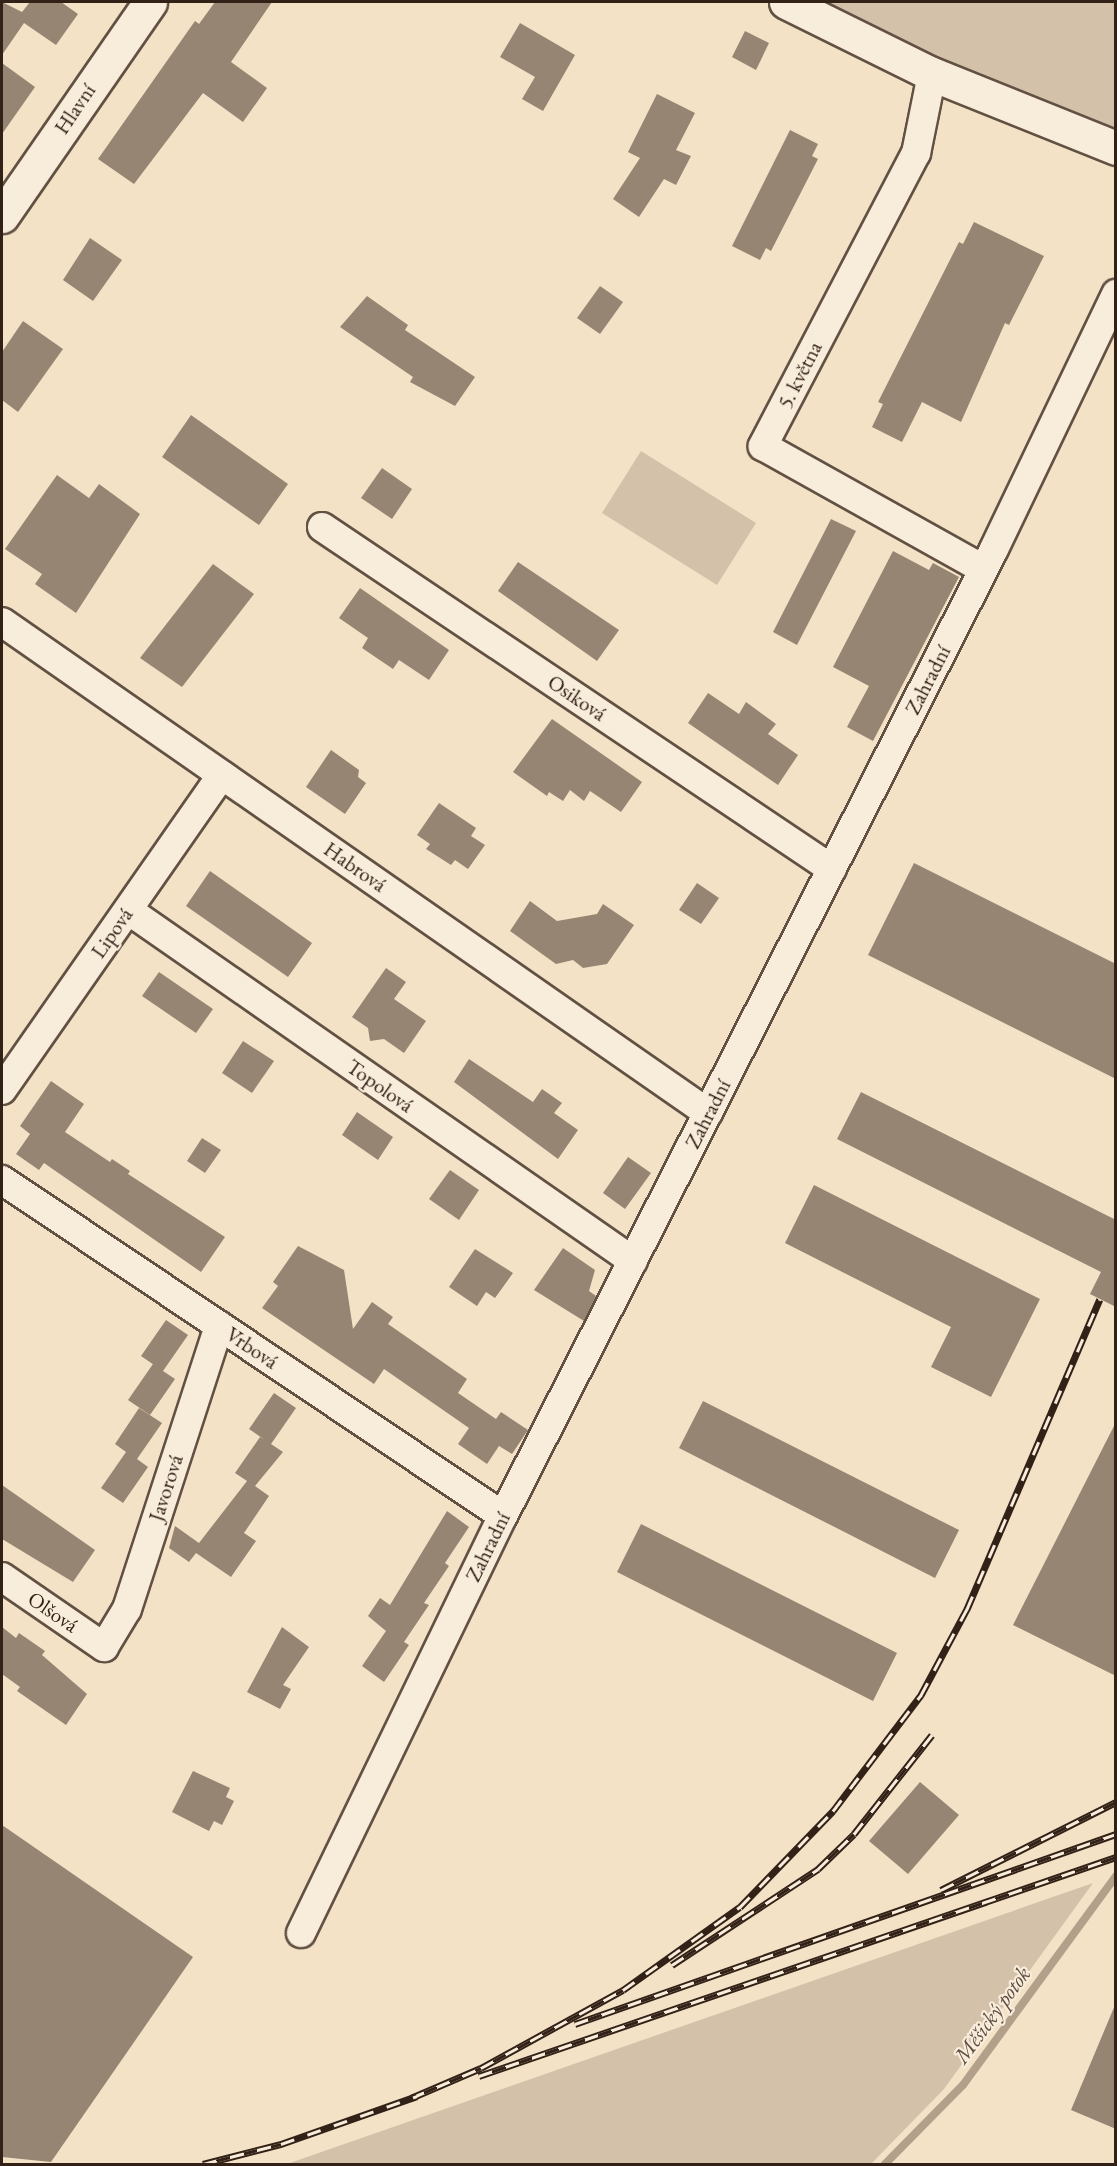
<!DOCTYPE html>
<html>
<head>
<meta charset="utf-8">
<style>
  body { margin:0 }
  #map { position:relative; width:1117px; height:2166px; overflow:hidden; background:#f4e2c7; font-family:"EB Garamond",serif }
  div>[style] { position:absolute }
  .green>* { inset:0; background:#d3c1a9 }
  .stream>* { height:8px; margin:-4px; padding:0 4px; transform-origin:4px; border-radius:4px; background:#b2a08b }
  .building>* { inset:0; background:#978573 }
  .roads { filter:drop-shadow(2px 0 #625143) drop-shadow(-2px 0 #625143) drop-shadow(0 2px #625143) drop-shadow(0 -2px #625143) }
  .street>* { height:28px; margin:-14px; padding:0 14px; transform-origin:14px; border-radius:14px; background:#f8ecdb }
  .secondary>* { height:33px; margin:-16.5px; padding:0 16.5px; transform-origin:16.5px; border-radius:16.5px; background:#f8ecdb }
  .rail>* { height:7px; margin-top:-3.5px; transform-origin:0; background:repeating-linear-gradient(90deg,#f8ecdb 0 14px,#322117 0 28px); box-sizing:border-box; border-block:2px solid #322117 }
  span { translate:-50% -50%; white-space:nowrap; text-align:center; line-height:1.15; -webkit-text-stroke:4.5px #f8ecdb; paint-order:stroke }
  .street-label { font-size:21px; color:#322117 }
  .water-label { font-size:22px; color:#5f4d40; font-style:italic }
  .frame { position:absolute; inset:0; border:3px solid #322117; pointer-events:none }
</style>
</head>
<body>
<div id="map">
  <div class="green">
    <div style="clip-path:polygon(821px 2px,1115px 2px,1115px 130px,963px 73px)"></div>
    <div style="clip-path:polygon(641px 451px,756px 523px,717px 585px,602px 513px)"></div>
    <div style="clip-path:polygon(1093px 1883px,944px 2089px,871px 2164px,287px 2164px)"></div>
  </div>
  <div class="stream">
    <div style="left:885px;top:2164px;width:111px;rotate:-45.4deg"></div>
    <div style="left:963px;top:2085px;width:259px;rotate:-53.8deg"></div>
  </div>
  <div class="building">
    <div style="clip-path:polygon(2px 2px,22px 12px,30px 2px,61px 2px,78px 14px,56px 45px,24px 23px,2px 55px)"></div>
    <div style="clip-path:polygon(215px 2px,272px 2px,231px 62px,267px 88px,243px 122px,203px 93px,134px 184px,98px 159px,195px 21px,199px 24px)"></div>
    <div style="clip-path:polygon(520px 23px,575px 55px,543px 111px,522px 99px,535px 77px,500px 57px)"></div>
    <div style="clip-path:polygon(745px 31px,769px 43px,756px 70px,732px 57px)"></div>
    <div style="clip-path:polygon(2px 63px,35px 87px,2px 134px)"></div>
    <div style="clip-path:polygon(657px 94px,695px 113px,676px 150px,691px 156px,676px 185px,664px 179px,639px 217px,613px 199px,640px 158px,628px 152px)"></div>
    <div style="clip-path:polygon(790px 130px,818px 144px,812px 156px,818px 159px,771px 251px,766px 248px,760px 260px,732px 246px)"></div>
    <div style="clip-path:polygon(974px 222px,1044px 256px,1009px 325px,1005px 323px,961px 422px,922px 402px,902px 442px,872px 427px,883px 404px,878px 402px,959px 242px,963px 244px)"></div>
    <div style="clip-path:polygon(90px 238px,122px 260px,93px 301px,63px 280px)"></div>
    <div style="clip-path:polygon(600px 286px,623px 302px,600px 334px,577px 318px)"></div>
    <div style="clip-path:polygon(367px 296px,408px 325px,405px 330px,475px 377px,455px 406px,410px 382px,413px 377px,340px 327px)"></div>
    <div style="clip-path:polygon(23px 321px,63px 349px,18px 412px,2px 400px,2px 352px)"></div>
    <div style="clip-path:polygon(191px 415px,288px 484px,259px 525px,162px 457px)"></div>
    <div style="clip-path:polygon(382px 468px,412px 489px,392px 519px,361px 498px)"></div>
    <div style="clip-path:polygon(57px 475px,89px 498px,99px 484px,140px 514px,76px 613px,35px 584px,42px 574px,5px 549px)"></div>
    <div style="clip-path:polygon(831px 519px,856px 531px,797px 645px,773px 632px)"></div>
    <div style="clip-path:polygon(893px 551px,929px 570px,933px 563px,959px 577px,873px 741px,847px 727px,869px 686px,833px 667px)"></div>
    <div style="clip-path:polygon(518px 562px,619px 630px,597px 661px,498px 591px)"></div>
    <div style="clip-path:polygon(213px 564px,254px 594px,182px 687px,140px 658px)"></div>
    <div style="clip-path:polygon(360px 588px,449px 650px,429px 680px,399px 660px,393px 669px,362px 648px,368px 638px,339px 618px)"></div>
    <div style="clip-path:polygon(708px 693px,739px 714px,746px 702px,776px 724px,768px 734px,798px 755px,778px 785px,688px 723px)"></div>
    <div style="clip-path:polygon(552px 719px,642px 782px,621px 812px,590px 791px,584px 801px,570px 790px,563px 801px,549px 792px,547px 796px,513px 772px)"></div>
    <div style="clip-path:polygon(331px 750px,359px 770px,358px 777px,366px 783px,345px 814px,306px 787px)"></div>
    <div style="clip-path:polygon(439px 803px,476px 828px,471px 836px,485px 845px,468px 869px,455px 860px,451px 865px,426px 849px,430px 844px,417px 835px)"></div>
    <div style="clip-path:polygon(914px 863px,1116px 964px,1116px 1079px,868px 955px)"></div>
    <div style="clip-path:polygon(210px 871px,312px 943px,288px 977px,186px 906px)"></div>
    <div style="clip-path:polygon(697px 883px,719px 898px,701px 924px,679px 910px)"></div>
    <div style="clip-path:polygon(530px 901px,557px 921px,597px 914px,603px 904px,634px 925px,607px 964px,583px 968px,573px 960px,556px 964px,510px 931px)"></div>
    <div style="clip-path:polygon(386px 968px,406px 982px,394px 999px,426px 1021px,404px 1053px,384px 1039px,370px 1041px,368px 1028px,352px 1017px)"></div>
    <div style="clip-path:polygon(159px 972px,213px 1009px,196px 1033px,142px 996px)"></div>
    <div style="clip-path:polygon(243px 1041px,274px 1061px,252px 1093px,222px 1073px)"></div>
    <div style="clip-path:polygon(469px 1059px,533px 1102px,542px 1089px,562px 1103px,554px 1113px,578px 1130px,558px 1159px,454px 1082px)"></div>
    <div style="clip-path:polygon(51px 1081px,84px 1104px,65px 1132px,110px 1162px,112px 1159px,130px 1171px,128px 1174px,225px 1237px,201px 1272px,44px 1163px,39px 1170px,16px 1154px,30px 1134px,20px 1126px)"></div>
    <div style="clip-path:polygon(861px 1092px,1116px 1220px,1116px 1307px,1090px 1294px,1101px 1272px,837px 1139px)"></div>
    <div style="clip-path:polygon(357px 1112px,393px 1137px,378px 1160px,342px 1135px)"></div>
    <div style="clip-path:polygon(202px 1138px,221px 1150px,205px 1173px,187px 1161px)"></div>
    <div style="clip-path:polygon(628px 1157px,651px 1173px,625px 1209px,603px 1193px)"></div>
    <div style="clip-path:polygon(450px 1170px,479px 1190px,459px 1220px,429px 1199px)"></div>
    <div style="clip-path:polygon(814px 1185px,1040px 1299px,991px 1397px,931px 1367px,951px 1327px,785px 1243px)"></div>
    <div style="clip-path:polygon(298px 1246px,344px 1270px,353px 1329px,372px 1302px,393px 1317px,388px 1324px,467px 1379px,458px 1393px,496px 1419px,501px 1412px,528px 1430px,512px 1454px,499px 1446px,487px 1464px,458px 1444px,469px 1428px,384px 1369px,374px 1384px,262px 1308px,278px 1286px,273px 1282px)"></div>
    <div style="clip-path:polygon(563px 1248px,595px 1270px,589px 1291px,596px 1296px,584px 1321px,534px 1290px)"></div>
    <div style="clip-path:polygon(475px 1249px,513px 1273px,495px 1298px,486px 1292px,477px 1306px,449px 1287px)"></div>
    <div style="clip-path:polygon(166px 1320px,188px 1335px,163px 1371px,175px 1379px,150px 1415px,128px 1400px,153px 1364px,157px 1367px,141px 1356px)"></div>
    <div style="clip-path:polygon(274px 1393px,296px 1408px,271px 1444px,283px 1452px,255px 1486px,269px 1496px,244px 1533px,256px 1541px,231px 1577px,196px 1553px,189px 1562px,169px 1548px,175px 1526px,199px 1543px,247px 1481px,235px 1473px,260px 1437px,265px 1440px,249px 1429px)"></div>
    <div style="clip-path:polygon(703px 1401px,959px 1530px,935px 1578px,679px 1448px)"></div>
    <div style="clip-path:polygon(139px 1408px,162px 1423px,137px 1459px,148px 1467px,123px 1503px,101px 1488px,126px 1452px,115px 1444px)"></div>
    <div style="clip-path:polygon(1116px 1422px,1116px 1676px,1013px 1625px)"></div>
    <div style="clip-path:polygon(2px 1485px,95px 1550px,73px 1582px,2px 1539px)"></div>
    <div style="clip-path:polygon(447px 1511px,469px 1527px,445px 1563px,449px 1566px,424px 1603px,429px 1605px,404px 1642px,409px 1645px,384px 1682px,362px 1666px,386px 1631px,368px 1616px,380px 1598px,390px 1605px)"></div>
    <div style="clip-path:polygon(641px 1524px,897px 1653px,873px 1701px,617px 1572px)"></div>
    <div style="clip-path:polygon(2px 1627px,16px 1638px,19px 1633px,45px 1651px,42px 1655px,87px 1694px,66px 1725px,17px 1691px,20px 1687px,2px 1674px)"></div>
    <div style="clip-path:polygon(282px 1627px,309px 1647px,283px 1685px,291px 1689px,280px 1709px,247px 1692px)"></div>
    <div style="clip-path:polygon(193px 1771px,230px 1788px,226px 1797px,234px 1801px,222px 1825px,214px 1821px,209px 1831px,172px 1812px)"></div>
    <div style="clip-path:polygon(920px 1782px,959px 1815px,908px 1874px,869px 1841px)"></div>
    <div style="clip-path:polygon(2px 1825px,193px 1957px,51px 2162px,2px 2157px)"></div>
    <div style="clip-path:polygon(1115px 2005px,1116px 2005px,1116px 2129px,1071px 2110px)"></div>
  </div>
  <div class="roads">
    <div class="street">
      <div style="left:932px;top:74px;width:81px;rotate:101.4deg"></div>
      <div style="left:916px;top:153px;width:331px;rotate:117.6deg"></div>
      <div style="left:763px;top:446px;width:252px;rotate:29.2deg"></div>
      <div style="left:322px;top:527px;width:614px;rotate:33.85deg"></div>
      <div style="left:2px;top:622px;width:860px;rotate:34.82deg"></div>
      <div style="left:128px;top:910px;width:615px;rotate:34.8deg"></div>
      <div style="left:2px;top:1090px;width:384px;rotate:-55.1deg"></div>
      <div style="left:2px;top:1180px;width:603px;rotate:33.85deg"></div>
      <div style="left:2px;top:1577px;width:124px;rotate:34.5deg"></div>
      <div style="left:104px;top:1647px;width:44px;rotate:-58.8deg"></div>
      <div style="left:127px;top:1609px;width:298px;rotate:-72deg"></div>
      <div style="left:301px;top:1933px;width:463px;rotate:-64.2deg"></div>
      <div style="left:503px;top:1516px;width:1085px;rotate:-63.08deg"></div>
      <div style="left:994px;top:549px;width:283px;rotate:-64.4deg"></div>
    </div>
    <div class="secondary">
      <div style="left:786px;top:2px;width:163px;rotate:26.3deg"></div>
      <div style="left:932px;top:74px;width:198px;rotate:21.9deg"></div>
      <div style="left:2px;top:216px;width:260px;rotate:-55.3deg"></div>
    </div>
  </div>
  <div class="rail">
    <div style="left:941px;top:1890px;width:196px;rotate:-26.7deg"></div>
    <div style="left:672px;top:1965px;width:175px;rotate:-33.3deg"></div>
    <div style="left:818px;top:1869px;width:50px;rotate:-44.2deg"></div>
    <div style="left:854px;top:1834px;width:126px;rotate:-51.8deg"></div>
    <div style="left:575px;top:2024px;width:573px;rotate:-19.35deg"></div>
    <div style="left:479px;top:2076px;width:674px;rotate:-18.97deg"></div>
    <div style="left:411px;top:2098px;width:76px;rotate:-23.2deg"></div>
    <div style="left:481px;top:2068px;width:162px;rotate:-28.8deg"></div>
    <div style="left:623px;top:1990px;width:143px;rotate:-35.4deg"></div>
    <div style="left:740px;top:1907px;width:134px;rotate:-45.9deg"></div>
    <div style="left:833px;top:1811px;width:146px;rotate:-52.8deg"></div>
    <div style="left:921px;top:1695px;width:98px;rotate:-61.9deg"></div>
    <div style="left:967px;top:1609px;width:337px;rotate:-66.8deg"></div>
    <div style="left:203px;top:2164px;width:81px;rotate:-14.4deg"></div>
    <div style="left:281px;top:2144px;width:144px;rotate:-19.4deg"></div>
  </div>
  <div class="street-label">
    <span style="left:75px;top:109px;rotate:-56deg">Hlavní</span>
    <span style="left:800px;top:375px;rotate:-63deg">5. května</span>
    <span style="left:928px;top:680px;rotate:-63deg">Zahradní</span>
    <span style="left:577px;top:698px;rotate:34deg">Osiková</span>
    <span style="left:355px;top:867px;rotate:35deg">Habrová</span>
    <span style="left:112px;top:933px;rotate:-55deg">Lipová</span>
    <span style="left:380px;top:1086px;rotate:35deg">Topolová</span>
    <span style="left:708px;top:1114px;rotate:-63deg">Zahradní</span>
    <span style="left:252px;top:1348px;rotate:34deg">Vrbová</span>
    <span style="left:166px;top:1488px;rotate:-72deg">Javorová</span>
    <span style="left:488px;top:1547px;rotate:-64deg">Zahradní</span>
    <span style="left:53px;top:1612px;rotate:34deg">Olšová</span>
  </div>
  <div class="water-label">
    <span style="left:992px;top:2015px;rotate:-54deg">Měšický potok</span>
  </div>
  <div class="frame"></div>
</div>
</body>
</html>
